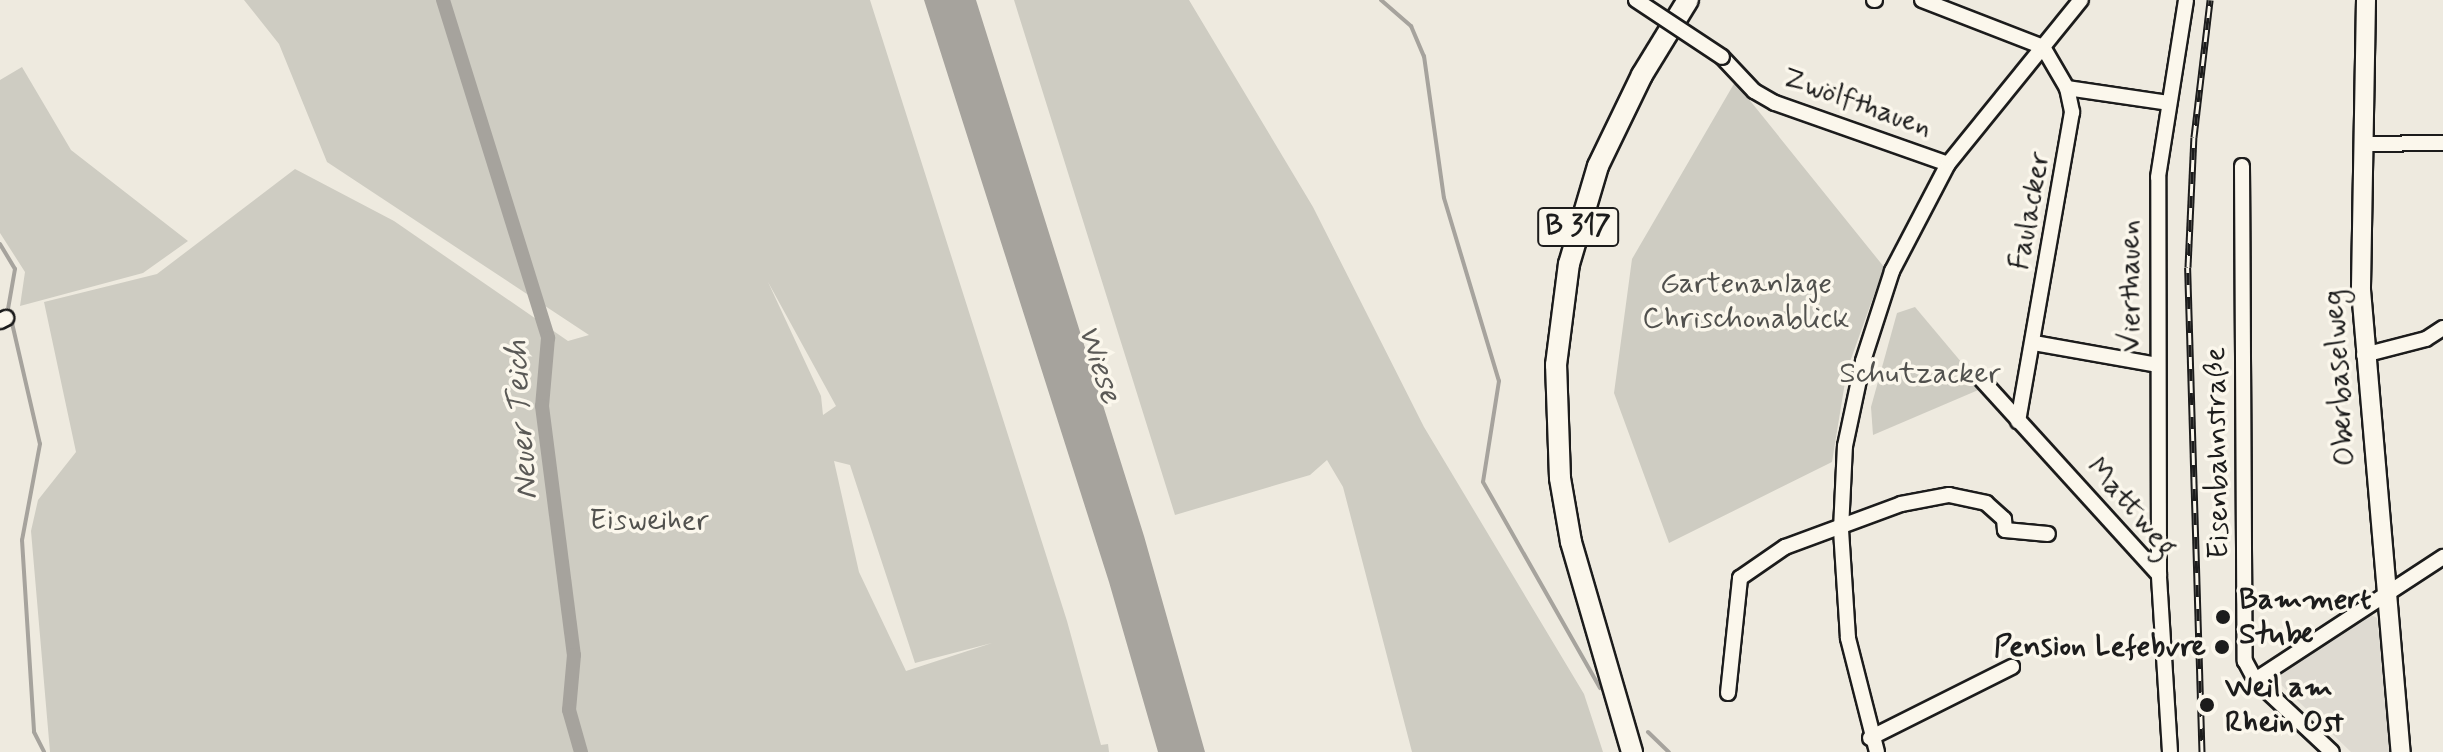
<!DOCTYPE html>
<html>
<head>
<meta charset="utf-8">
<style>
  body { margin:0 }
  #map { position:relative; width:2443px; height:752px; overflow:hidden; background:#eeeadf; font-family:Mynerve,sans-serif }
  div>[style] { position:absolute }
  .built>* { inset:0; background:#dedad1 }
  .green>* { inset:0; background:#ceccc2 }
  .water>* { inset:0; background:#a6a39d }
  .stream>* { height:4px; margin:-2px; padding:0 2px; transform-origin:2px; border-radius:2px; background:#a6a39d }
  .canal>* { height:14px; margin:-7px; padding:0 7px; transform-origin:7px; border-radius:7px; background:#a6a39d }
  .roads { filter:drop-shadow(2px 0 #1c1c1c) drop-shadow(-2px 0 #1c1c1c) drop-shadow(0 2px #1c1c1c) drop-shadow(0 -2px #1c1c1c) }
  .street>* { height:14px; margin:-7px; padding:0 7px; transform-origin:7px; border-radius:7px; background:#fbf7ec }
  .secondary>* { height:18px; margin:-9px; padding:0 9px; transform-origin:9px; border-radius:9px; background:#fbf7ec }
  .primary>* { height:20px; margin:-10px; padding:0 10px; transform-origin:10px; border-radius:10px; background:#fbf7ec }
  .rail>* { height:7px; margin-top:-3.5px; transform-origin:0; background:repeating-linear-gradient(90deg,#fbf7ec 0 12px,#1c1c1c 0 24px); box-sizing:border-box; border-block:2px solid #1c1c1c }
  .bridges { filter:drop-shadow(2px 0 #1c1c1c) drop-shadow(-2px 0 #1c1c1c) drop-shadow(0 2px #1c1c1c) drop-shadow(0 -2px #1c1c1c) }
  .street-bridge>* { height:14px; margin:-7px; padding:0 7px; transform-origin:7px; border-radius:7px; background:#fbf7ec }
  .dots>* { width:22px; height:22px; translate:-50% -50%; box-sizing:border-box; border:4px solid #fbf7ec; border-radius:50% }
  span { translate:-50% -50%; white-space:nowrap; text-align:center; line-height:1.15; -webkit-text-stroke:7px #fbf7ec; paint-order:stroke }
  .shield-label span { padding:2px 6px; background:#fbf7ec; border:2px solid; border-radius:6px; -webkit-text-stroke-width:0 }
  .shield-label { font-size:28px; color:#1c1c1c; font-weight:700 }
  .street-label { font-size:30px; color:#1c1c1c }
  .park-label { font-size:30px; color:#51514e }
  .poi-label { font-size:30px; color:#1c1c1c; font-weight:700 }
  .left { translate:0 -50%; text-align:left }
  .right { translate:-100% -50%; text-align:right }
  .water-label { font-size:32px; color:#5a5956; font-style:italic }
</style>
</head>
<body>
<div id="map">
  <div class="built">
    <div style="clip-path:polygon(2368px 613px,2377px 618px,2393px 752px,2351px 752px,2272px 676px)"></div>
  </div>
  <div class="green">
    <div style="clip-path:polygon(evenodd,244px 0,870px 0,1067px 621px,1101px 745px,1108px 744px,1109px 752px,50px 752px,31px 531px,38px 500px,76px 452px,44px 302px,157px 274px,295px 169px,394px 221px,568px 341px,589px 335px,327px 162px,279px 44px,244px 0,768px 282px,836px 406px,823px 415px,821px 396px,768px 282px,244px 0,834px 461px,850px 465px,915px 663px,992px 643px,906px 671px,859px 572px,834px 461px)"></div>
    <div style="clip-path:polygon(1014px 0,1189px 0,1313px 207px,1424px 427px,1584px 694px,1603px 752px,1412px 752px,1343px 487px,1327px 460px,1310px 475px,1175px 515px)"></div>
    <div style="clip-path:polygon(22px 67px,71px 150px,188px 241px,143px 273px,20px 306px,25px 272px,0 233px,0 80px)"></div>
    <div style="clip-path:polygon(1735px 82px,1884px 267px,1847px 370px,1832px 462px,1669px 543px,1614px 393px,1632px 259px)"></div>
    <div style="clip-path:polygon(1915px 307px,1983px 388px,1873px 435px,1871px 407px,1897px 313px)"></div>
  </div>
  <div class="water">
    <div style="clip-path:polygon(924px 0,976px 0,1144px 536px,1205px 752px,1158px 752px,1109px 582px)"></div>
  </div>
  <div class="stream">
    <div style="left:1381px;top:0;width:40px;rotate:41deg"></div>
    <div style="left:1411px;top:26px;width:33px;rotate:67deg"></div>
    <div style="left:1424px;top:56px;width:143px;rotate:82deg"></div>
    <div style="left:1444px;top:198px;width:191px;rotate:73.3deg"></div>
    <div style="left:1499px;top:381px;width:102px;rotate:99deg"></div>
    <div style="left:1483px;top:482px;width:237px;rotate:60.4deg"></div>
    <div style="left:0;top:244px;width:29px;rotate:59deg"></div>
    <div style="left:15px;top:269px;width:41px;rotate:99.9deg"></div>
    <div style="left:12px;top:323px;width:124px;rotate:77deg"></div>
    <div style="left:40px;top:444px;width:98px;rotate:100.6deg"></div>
    <div style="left:22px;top:540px;width:192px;rotate:86.4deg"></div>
    <div style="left:34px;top:732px;width:22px;rotate:63deg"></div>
    <div style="left:1648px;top:732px;width:29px;rotate:44deg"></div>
  </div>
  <div class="canal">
    <div style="left:443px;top:0;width:354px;rotate:72.7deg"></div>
    <div style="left:548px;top:338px;width:68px;rotate:95deg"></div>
    <div style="left:542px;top:406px;width:251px;rotate:82.7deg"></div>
    <div style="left:574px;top:655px;width:55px;rotate:95.2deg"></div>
    <div style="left:569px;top:710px;width:44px;rotate:74.1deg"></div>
  </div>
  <div class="roads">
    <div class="street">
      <div style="left:1874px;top:0;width:1px"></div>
      <div style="left:1922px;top:0;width:130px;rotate:21.2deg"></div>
      <div style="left:2043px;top:47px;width:48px;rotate:59.7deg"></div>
      <div style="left:2067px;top:88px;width:25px;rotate:78deg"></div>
      <div style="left:2072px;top:112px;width:314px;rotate:99.9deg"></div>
      <div style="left:1722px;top:57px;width:47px;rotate:46.7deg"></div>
      <div style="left:1754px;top:91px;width:24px;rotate:30deg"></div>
      <div style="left:1775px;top:103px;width:183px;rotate:19.4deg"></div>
      <div style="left:2067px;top:88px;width:102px;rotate:8.4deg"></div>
      <div style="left:2362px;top:144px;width:81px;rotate:-0.7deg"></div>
      <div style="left:2242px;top:166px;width:495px;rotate:89.7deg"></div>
      <div style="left:2245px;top:661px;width:21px;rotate:62deg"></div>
      <div style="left:2255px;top:680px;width:105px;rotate:43.1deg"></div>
      <div style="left:0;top:321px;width:7px;rotate:-27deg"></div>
      <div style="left:2034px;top:343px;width:125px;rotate:10.1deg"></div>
      <div style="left:2364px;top:355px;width:64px;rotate:-14.5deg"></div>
      <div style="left:2426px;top:339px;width:20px;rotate:-33deg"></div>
      <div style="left:1980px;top:378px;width:266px;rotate:47.7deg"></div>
      <div style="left:2255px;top:680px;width:225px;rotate:-33.2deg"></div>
      <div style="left:1728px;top:693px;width:116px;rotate:-84deg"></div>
      <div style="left:1740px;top:578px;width:55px;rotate:-34.6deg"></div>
      <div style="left:1785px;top:547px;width:124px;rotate:-20.3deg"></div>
      <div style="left:1901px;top:504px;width:49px;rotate:-10.6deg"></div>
      <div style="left:1949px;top:495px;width:38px;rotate:12deg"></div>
      <div style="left:1986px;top:503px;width:24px;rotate:42deg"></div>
      <div style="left:2004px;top:519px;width:11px;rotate:85deg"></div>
      <div style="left:2005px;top:530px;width:43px;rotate:5.3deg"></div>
      <div style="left:1870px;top:738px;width:159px;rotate:-26.6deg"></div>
      <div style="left:1877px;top:752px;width:118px;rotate:-104.3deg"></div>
      <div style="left:1848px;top:638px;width:108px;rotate:-93.7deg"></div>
      <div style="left:1841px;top:530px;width:84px;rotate:-87.3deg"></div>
      <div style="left:1845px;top:446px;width:87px;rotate:-78deg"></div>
      <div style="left:1863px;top:361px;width:95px;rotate:-72.1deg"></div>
      <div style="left:1892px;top:271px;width:121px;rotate:-62.4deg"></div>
      <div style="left:1948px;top:164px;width:211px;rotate:-51deg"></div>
      <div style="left:2170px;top:752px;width:177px;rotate:-93.6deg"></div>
      <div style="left:2159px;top:575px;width:398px;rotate:-90.1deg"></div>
      <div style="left:2158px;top:177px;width:179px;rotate:-81deg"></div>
    </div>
    <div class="secondary">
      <div style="left:2366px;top:0;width:290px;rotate:91deg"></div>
      <div style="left:2361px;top:290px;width:464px;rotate:85.1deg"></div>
    </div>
    <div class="primary">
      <div style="left:1632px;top:752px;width:219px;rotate:-106.2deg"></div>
      <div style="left:1571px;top:542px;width:65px;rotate:-99.8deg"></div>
      <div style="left:1560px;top:478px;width:113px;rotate:-92deg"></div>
      <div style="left:1556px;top:365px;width:102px;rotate:-82.7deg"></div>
      <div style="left:1569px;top:264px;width:102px;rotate:-73.5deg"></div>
      <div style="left:1598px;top:166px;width:101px;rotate:-64.2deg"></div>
      <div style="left:1642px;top:75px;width:88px;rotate:-58.5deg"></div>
    </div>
  </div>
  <div class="rail">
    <div style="left:2202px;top:752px;width:485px;rotate:-91.7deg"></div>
    <div style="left:2188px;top:267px;width:130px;rotate:-87.4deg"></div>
    <div style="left:2194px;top:137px;width:138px;rotate:-83.3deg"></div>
  </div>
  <div class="bridges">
    <div class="street-bridge">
      <div style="left:1636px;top:0;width:103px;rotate:33.5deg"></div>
    </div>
  </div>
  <div class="dots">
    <div style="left:2223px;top:617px;background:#1c1c1c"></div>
    <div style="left:2222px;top:647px;background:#1c1c1c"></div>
    <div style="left:2207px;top:705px;background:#1c1c1c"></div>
  </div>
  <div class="shield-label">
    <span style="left:1578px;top:227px">B 317</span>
  </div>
  <div class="street-label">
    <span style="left:1857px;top:103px;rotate:20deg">Zwölfthauen</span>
    <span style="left:2030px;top:211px;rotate:-80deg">Faulacker</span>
    <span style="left:2131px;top:286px;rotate:-90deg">Vierthauen</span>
    <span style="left:2340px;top:378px;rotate:-94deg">Oberbaselweg</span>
    <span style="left:2218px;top:453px;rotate:-91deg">Eisenbahnstraße</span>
    <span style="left:2131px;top:508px;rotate:49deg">Mattweg</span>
  </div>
  <div class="park-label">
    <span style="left:1746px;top:301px">Gartenanlage<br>Chrischonablick</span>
    <span style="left:1920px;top:374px">Schutzacker</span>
    <span style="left:649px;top:521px">Eisweiher</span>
  </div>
  <div class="poi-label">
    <span class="left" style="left:2239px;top:617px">Bammert<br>Stube</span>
    <span class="right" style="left:2206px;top:647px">Pension Lefebvre</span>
    <span class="left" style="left:2225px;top:705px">Weil am<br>Rhein Ost</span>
  </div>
  <div class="water-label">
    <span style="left:1099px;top:364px;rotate:72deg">Wiese</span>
    <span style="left:522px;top:420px;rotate:-94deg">Neuer Teich</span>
  </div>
</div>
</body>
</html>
